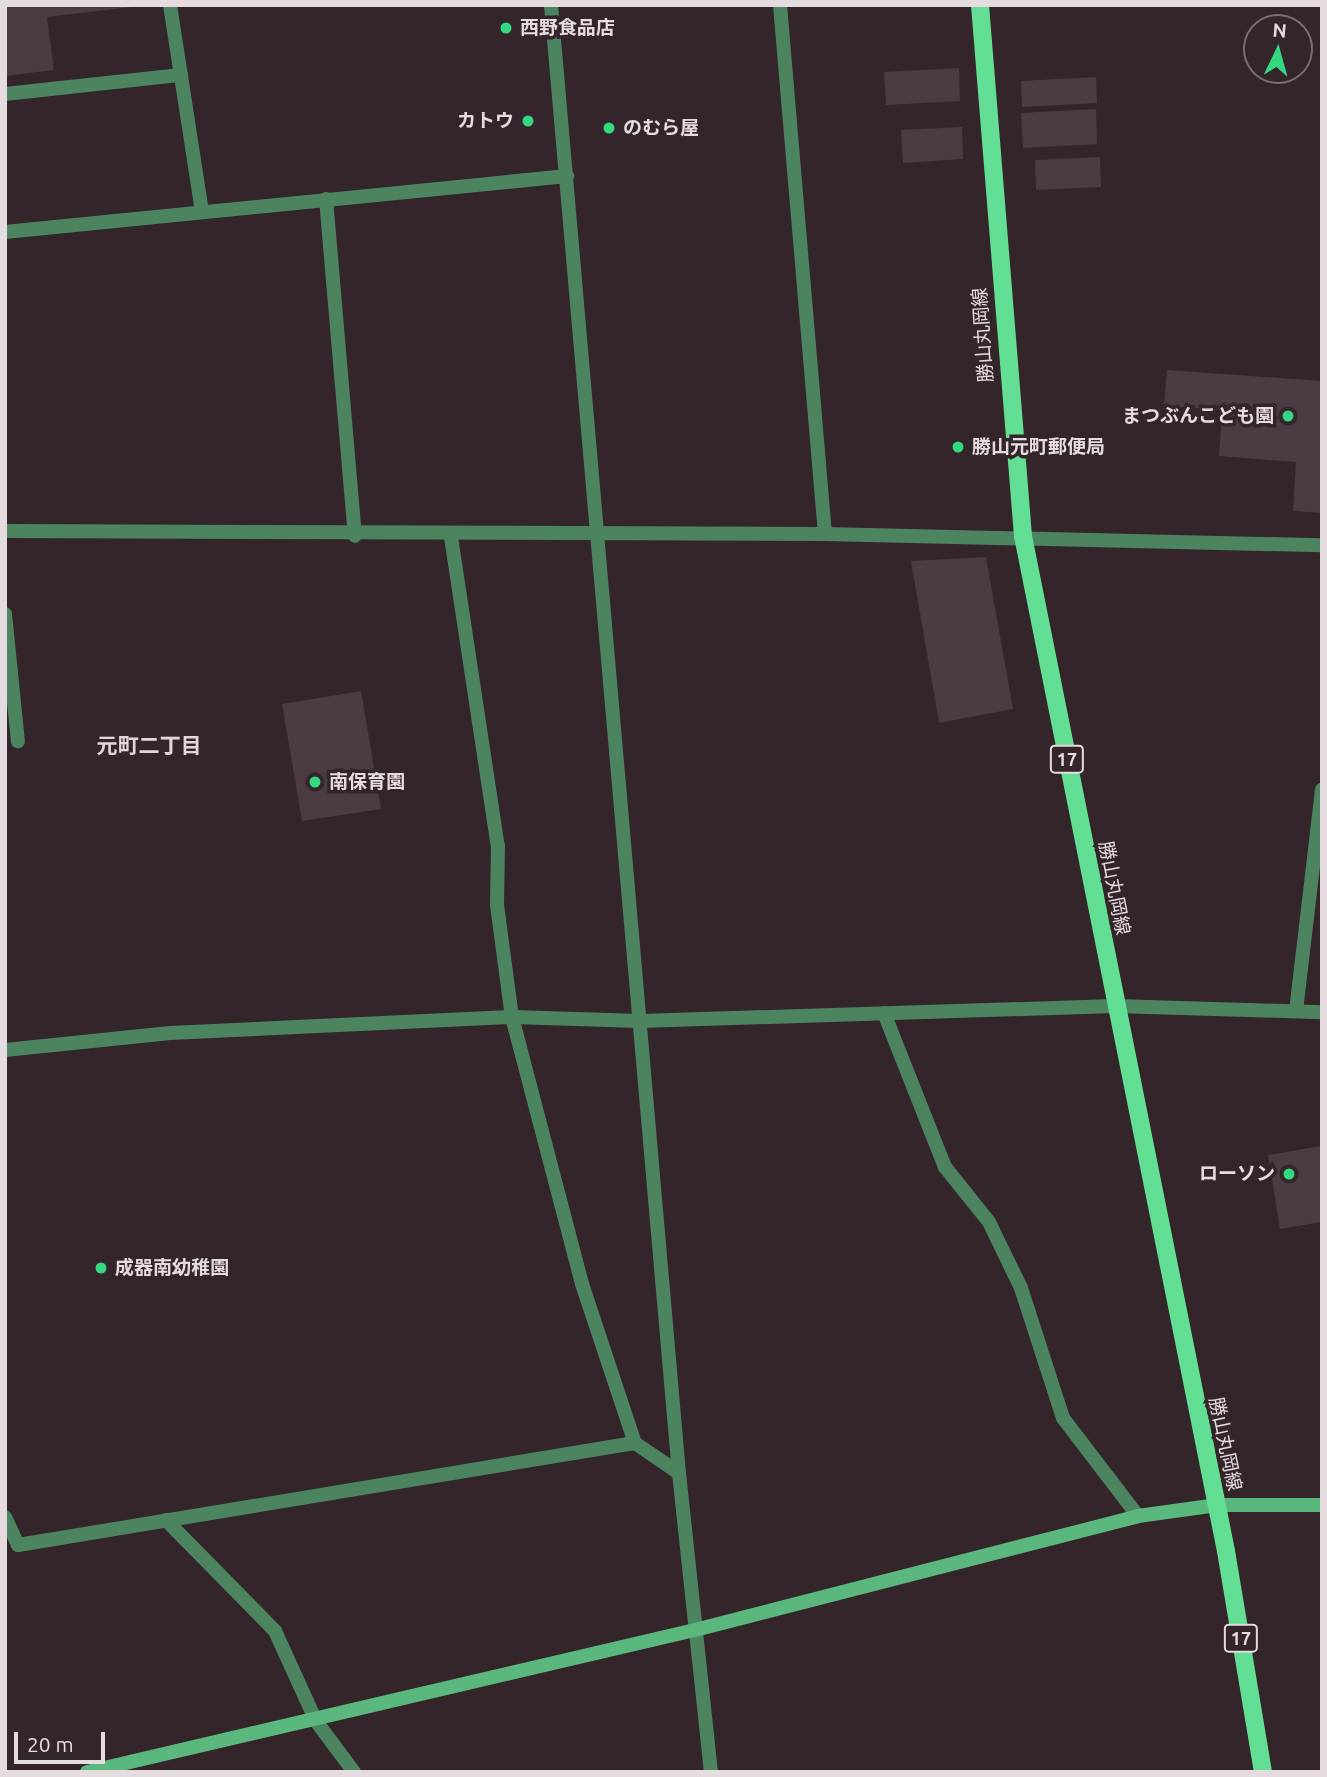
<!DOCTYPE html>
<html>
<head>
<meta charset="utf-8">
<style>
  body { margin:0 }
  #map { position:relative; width:1327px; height:1777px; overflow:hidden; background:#332529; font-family:Ubuntu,"Noto Sans JP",sans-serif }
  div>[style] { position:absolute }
  .building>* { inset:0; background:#4a3c40 }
  .lane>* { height:14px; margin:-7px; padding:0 7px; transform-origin:7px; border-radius:7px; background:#4c8460 }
  .street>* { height:14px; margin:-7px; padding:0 7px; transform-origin:7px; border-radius:7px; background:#4c8460 }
  .secondary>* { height:14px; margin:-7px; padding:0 7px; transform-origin:7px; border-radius:7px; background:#5ab77e }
  .primary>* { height:18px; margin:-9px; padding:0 9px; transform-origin:9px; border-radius:9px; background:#63df95 }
  .dots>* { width:19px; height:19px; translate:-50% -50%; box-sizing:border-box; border:4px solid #332529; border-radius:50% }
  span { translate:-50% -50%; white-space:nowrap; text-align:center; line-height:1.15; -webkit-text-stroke:7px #332529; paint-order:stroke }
  .shield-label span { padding:2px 5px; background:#332529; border:2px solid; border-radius:5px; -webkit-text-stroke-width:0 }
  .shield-label { font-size:18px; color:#e5dcdf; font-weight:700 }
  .poi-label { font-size:19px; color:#e5dcdf; font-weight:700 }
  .left { translate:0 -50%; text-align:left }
  .right { translate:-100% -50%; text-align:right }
  .street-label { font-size:19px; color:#e5dcdf }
  .neighbourhood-label { font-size:21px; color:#e6d4d9; font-weight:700 }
  .frame { position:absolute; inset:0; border:7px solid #e5dcdf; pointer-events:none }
  .north { position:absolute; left:1243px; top:14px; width:70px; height:70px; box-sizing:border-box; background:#332529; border:2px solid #7a6e72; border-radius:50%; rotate:5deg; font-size:19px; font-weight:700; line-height:28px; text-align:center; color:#e5dcdf }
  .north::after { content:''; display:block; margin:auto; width:24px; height:32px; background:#33d881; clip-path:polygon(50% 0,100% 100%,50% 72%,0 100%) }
  .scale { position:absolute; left:14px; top:1732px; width:91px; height:32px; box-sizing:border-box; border:4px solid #e5dcdf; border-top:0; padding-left:9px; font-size:21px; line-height:24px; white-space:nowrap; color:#e5dcdf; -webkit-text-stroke:5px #332529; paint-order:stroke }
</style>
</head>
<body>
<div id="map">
  <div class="building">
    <div style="clip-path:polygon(5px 5px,132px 5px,132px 7px,47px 17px,54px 70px,5px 76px)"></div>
    <div style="clip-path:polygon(959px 68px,960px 101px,886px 105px,884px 72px)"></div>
    <div style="clip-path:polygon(1096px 77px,1097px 103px,1022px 107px,1021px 81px)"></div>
    <div style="clip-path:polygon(1096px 109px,1097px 144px,1023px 148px,1021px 113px)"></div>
    <div style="clip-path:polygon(962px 127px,963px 159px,903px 163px,901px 130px)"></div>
    <div style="clip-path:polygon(1100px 157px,1101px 187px,1036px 190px,1035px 160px)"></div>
    <div style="clip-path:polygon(1167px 370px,1322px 381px,1322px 513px,1293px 511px,1296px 462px,1219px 456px,1222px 410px,1164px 406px)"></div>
    <div style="clip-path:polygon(986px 557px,1013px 709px,939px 723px,911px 561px)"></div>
    <div style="clip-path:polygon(361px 691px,381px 809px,302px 821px,282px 704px)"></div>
    <div style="clip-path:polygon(1322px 1146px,1322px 1222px,1280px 1229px,1268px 1155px)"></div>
  </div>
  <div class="lane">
    <div style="left:780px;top:5px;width:531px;rotate:85.14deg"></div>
    <div style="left:5px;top:94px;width:177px;rotate:-6.2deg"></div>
    <div style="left:326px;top:199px;width:338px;rotate:85.1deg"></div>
    <div style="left:451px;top:537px;width:313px;rotate:81.4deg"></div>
    <div style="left:498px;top:846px;width:59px;rotate:91deg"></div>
    <div style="left:497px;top:905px;width:113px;rotate:82.4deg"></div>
    <div style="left:512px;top:1017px;width:276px;rotate:75.3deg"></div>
    <div style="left:582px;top:1284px;width:168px;rotate:71.6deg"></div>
    <div style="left:635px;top:1443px;width:53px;rotate:34.3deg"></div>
    <div style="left:1296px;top:1011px;width:223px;rotate:-83.3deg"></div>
    <div style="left:884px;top:1013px;width:166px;rotate:68.4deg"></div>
    <div style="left:945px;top:1167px;width:70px;rotate:51.3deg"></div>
    <div style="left:989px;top:1222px;width:73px;rotate:64.1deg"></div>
    <div style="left:1021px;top:1288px;width:137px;rotate:72.1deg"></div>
    <div style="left:1063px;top:1418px;width:123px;rotate:52.6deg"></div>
    <div style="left:5px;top:1517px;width:31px;rotate:65deg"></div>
    <div style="left:18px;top:1545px;width:625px;rotate:-9.39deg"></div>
    <div style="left:316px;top:1721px;width:64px;rotate:53.3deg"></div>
  </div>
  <div class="street">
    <div style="left:170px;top:5px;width:209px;rotate:81.2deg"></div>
    <div style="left:551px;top:5px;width:1474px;rotate:85.02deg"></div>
    <div style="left:679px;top:1473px;width:301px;rotate:83.9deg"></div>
    <div style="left:5px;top:232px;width:565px;rotate:-5.69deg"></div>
    <div style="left:5px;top:531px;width:820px;rotate:0.21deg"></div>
    <div style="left:825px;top:534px;width:497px;rotate:1.3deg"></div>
    <div style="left:5px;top:614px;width:128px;rotate:84.2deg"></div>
    <div style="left:5px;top:1050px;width:166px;rotate:-5.9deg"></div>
    <div style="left:170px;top:1033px;width:342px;rotate:-2.7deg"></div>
    <div style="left:512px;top:1017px;width:128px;rotate:1.8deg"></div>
    <div style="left:640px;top:1021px;width:475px;rotate:-1.8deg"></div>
    <div style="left:1115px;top:1006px;width:207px;rotate:1.7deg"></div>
    <div style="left:166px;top:1520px;width:156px;rotate:45.5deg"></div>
    <div style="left:275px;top:1631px;width:99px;rotate:65.5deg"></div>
  </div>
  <div class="secondary">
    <div style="left:87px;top:1772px;width:624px;rotate:-13.15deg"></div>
    <div style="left:695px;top:1630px;width:457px;rotate:-14.4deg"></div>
    <div style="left:1138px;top:1516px;width:80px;rotate:-7.9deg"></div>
    <div style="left:1217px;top:1505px;width:105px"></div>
  </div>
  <div class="primary">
    <div style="left:980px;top:5px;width:533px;rotate:85.37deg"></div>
    <div style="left:1023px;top:536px;width:1035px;rotate:78.69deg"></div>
    <div style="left:1226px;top:1551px;width:224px;rotate:80.5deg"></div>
  </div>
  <div class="dots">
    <div style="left:506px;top:28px;background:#33d881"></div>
    <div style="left:528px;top:121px;background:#33d881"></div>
    <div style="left:609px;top:128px;background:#33d881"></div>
    <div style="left:1288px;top:416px;background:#33d881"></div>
    <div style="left:958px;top:447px;background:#33d881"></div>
    <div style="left:315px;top:782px;background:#33d881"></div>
    <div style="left:1289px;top:1174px;background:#33d881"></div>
    <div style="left:101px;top:1268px;background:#33d881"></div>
  </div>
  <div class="shield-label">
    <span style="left:1067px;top:759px">17</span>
    <span style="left:1241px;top:1638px">17</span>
  </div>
  <div class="poi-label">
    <span class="left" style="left:520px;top:28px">西野食品店</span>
    <span class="right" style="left:514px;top:121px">カトウ</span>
    <span class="left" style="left:623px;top:128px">のむら屋</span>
    <span class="right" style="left:1274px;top:416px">まつぶんこども園</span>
    <span class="left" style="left:972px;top:447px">勝山元町郵便局</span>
    <span class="left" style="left:329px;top:782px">南保育園</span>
    <span class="right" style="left:1275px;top:1174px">ローソン</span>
    <span class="left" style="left:115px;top:1268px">成器南幼稚園</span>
  </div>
  <div class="street-label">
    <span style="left:983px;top:335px;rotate:-94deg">勝山丸岡線</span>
    <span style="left:1114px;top:888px;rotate:79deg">勝山丸岡線</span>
    <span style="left:1225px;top:1444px;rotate:78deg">勝山丸岡線</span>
  </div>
  <div class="neighbourhood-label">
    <span style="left:149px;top:745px">元町二丁目</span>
  </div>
  <div class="frame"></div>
  <div class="north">N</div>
  <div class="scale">20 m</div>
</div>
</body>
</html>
